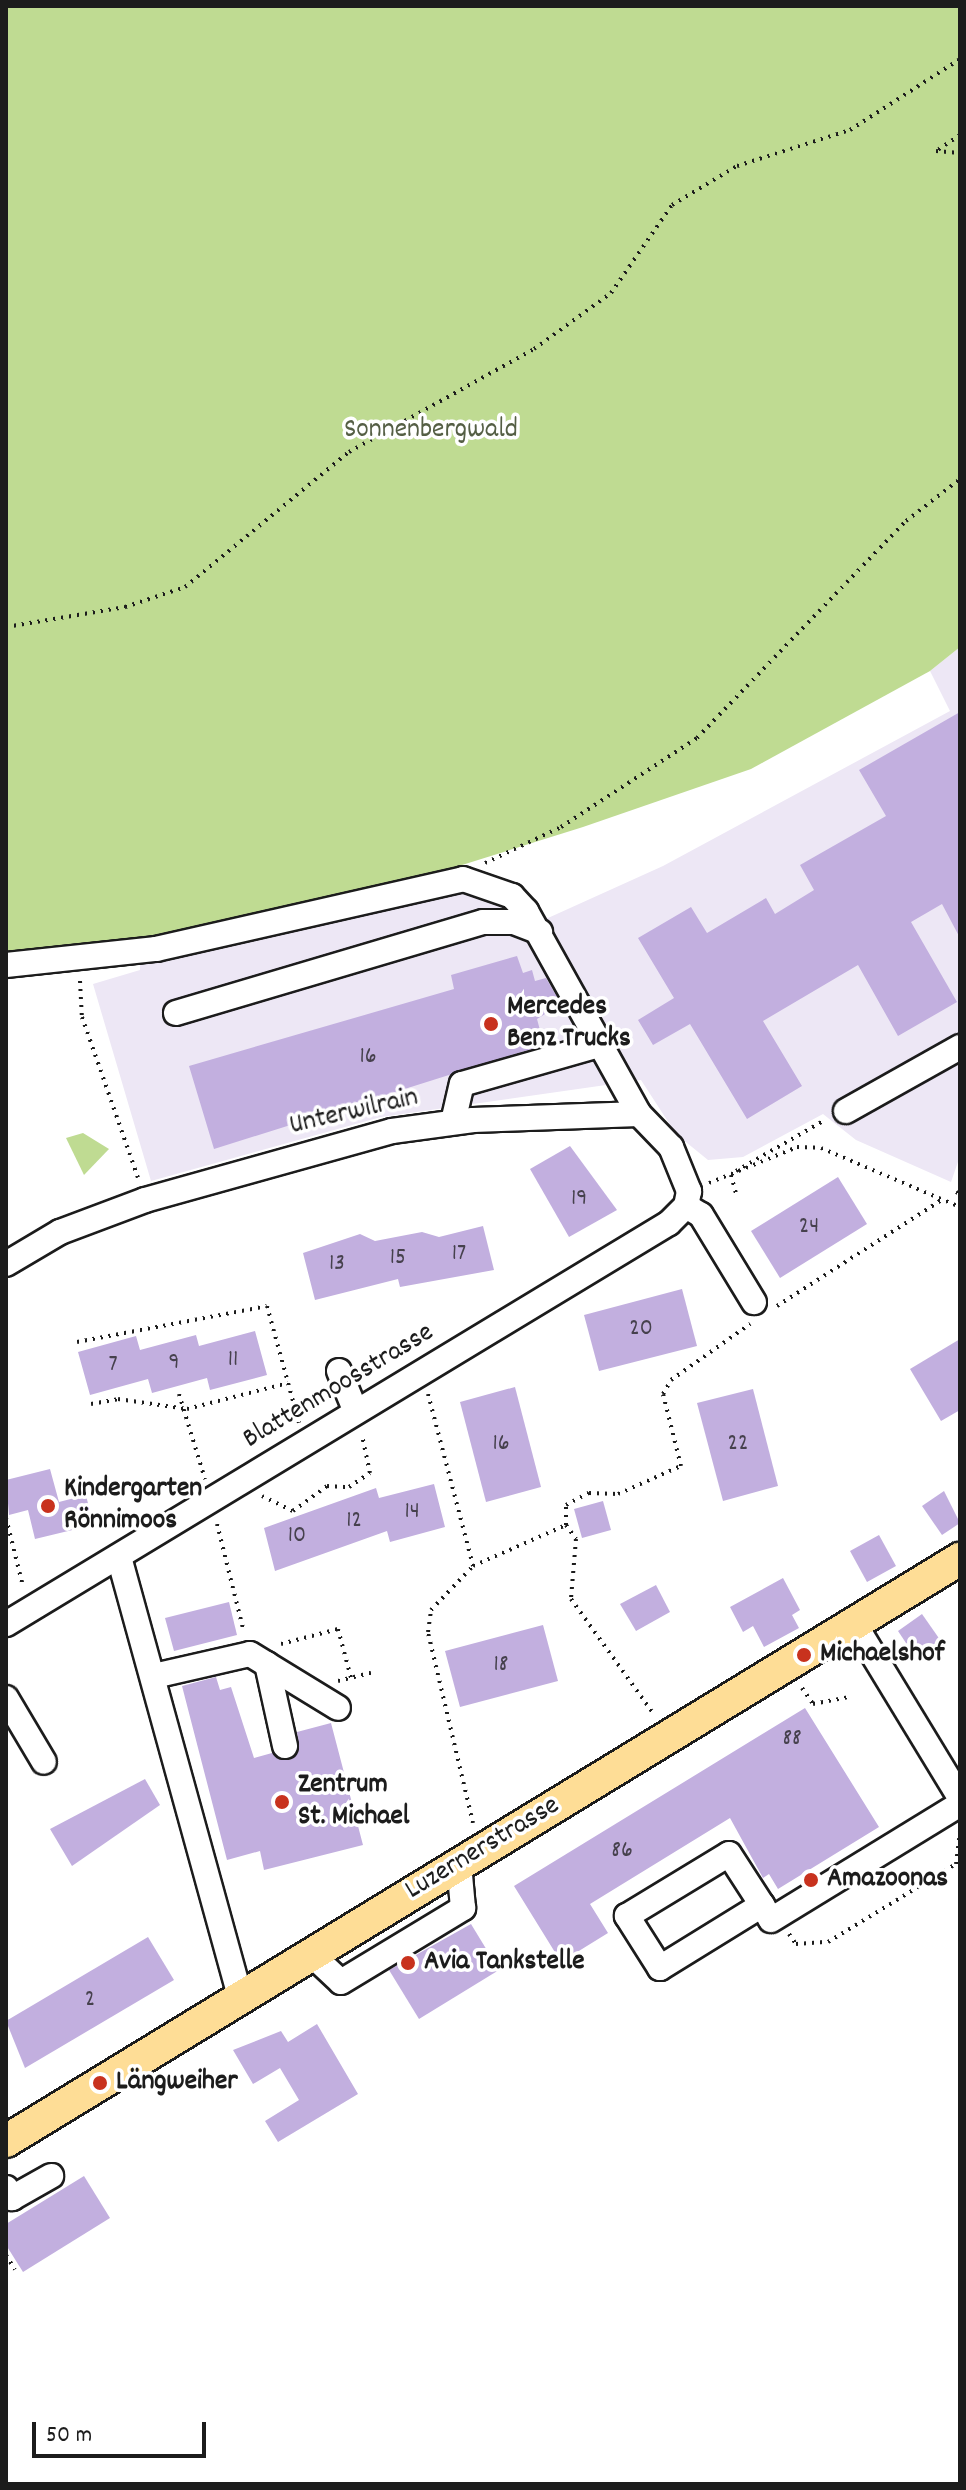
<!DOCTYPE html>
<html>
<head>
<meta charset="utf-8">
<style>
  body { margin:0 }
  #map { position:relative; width:966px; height:2490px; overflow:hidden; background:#fff; font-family:Dekko,sans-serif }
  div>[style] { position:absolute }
  .built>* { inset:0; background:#ede7f5 }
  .green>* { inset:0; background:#bfdb92 }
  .building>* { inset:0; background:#c2afdf }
  .path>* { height:4px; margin-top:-2px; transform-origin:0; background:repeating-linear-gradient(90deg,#1c1c1c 0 2px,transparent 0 8px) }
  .roads { filter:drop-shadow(2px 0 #1c1c1c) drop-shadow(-2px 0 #1c1c1c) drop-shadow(0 2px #1c1c1c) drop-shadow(0 -2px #1c1c1c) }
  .minor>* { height:24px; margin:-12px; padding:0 12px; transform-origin:12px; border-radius:12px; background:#fff }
  .major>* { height:32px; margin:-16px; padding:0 16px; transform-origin:16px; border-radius:16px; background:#fedd96 }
  .dots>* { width:22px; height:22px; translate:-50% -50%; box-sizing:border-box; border:4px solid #fff; border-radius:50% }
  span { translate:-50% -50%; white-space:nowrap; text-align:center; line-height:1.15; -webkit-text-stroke:7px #fff; paint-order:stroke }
  .number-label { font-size:24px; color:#46414d }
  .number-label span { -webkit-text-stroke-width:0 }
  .park-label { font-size:28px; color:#555f45 }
  .poi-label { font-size:28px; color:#1c1c1c; font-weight:700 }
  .left { translate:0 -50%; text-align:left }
  .street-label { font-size:28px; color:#1c1c1c }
  .frame { position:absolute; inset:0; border:8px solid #1c1c1c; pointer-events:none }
  .scale { position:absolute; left:32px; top:2422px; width:174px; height:36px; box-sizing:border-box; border:4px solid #1c1c1c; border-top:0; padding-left:10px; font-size:24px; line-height:28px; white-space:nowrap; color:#1c1c1c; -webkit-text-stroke:6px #fff; paint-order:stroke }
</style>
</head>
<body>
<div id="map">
  <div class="built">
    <div style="clip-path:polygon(960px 647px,960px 1156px,951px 1182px,856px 1140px,823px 1114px,743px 1157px,708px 1160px,676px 1134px,641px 1080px,381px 1117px,151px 1181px,93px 984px,140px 970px,140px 958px,454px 889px,548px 918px,663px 866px,950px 711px,930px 671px)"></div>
  </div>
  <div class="green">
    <div style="clip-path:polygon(6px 6px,960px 6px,960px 647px,930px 671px,751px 769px,583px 827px,360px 897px,140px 945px,6px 959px)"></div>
    <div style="clip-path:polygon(83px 1133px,109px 1149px,84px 1175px,66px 1138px)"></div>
  </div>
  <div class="building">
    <div style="clip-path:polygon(960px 712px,960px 938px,942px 904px,911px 922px,957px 1002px,898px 1036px,858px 965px,763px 1021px,802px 1086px,747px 1119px,690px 1024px,653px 1045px,638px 1020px,674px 998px,638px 938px,691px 907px,707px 933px,766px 898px,775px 914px,814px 890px,800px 865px,886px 816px,859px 770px)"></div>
    <div style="clip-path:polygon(517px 956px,523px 973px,532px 970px,535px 981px,546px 978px,561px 1004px,537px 1019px,544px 1045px,214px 1149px,189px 1066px,454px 989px,451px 975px)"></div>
    <div style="clip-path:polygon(570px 1146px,617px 1210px,569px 1237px,530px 1169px)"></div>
    <div style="clip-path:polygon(838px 1177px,867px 1224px,780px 1278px,751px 1231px)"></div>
    <div style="clip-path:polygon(483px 1226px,494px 1270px,400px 1287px,398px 1279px,315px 1300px,303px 1253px,360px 1234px,375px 1241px,422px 1232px,439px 1237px)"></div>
    <div style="clip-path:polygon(682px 1289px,697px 1346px,599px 1371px,584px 1315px)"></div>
    <div style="clip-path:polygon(255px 1331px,267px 1375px,210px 1390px,207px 1378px,152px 1393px,148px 1379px,90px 1395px,78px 1352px,136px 1336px,140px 1350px,196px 1335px,199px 1346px)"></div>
    <div style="clip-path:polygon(960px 1339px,960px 1410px,941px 1421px,910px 1369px)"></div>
    <div style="clip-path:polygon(515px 1387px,541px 1487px,486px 1502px,460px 1402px)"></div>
    <div style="clip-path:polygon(753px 1389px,778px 1486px,723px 1501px,697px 1403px)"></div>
    <div style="clip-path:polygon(50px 1469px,59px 1502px,86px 1495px,93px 1525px,35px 1539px,28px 1510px,9px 1515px,6px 1480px)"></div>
    <div style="clip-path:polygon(434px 1484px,445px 1527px,390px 1542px,387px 1531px,275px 1571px,264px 1528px,376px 1488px,379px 1498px)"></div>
    <div style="clip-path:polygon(944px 1491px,960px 1523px,942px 1535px,922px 1506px)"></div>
    <div style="clip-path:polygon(603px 1501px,611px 1530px,582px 1538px,574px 1509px)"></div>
    <div style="clip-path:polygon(879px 1535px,896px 1566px,867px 1582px,850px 1551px)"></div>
    <div style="clip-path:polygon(783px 1578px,800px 1610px,792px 1615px,799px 1628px,764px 1647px,753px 1626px,743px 1632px,730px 1607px)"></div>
    <div style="clip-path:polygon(656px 1585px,670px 1612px,636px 1631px,620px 1604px)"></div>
    <div style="clip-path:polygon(229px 1602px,237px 1635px,174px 1651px,165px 1618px)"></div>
    <div style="clip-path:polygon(922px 1614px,943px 1644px,918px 1661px,898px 1631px)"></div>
    <div style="clip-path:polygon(543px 1625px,558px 1681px,460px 1707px,445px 1651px)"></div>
    <div style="clip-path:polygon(216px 1677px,220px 1690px,231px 1687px,254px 1758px,272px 1753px,289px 1760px,299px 1750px,297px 1732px,331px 1723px,363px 1845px,264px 1870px,260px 1851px,227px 1860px,182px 1686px)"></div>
    <div style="clip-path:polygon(805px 1708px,879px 1827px,778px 1889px,769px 1874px,763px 1878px,730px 1818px,590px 1904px,608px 1933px,561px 1962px,514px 1886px)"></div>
    <div style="clip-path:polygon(145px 1779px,160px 1805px,72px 1866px,50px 1829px)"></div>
    <div style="clip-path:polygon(471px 1924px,499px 1970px,419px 2019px,389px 1970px)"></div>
    <div style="clip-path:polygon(148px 1937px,174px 1980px,25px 2068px,6px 2021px)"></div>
    <div style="clip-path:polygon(317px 2024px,358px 2094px,278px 2142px,265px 2121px,299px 2100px,280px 2068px,253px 2084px,233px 2050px,281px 2031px,288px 2042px)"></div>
    <div style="clip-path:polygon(84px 2176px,110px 2218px,23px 2272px,6px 2245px,6px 2224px)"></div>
  </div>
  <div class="path">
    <div style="left:960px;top:135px;width:29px;rotate:146deg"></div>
    <div style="left:936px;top:151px;width:24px;rotate:5deg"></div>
    <div style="left:6px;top:627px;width:121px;rotate:-9.5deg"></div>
    <div style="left:125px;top:607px;width:63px;rotate:-18.4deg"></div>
    <div style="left:185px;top:587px;width:212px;rotate:-39.5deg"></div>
    <div style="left:349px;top:452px;width:212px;rotate:-29.1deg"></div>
    <div style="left:534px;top:349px;width:95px;rotate:-36deg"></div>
    <div style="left:611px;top:293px;width:107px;rotate:-55.3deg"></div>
    <div style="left:672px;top:205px;width:76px;rotate:-31deg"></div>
    <div style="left:737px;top:166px;width:119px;rotate:-17.7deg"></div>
    <div style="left:850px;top:130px;width:131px;rotate:-32.8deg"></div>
    <div style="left:485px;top:863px;width:84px;rotate:-25.3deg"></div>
    <div style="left:561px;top:827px;width:163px;rotate:-33.2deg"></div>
    <div style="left:697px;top:738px;width:301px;rotate:-46.1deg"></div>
    <div style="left:906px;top:521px;width:68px;rotate:-37.9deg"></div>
    <div style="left:80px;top:981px;width:36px;rotate:87deg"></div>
    <div style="left:82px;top:1017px;width:170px;rotate:70.8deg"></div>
    <div style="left:736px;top:1171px;width:103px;rotate:-29.8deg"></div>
    <div style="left:731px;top:1175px;width:20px;rotate:75deg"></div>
    <div style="left:709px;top:1183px;width:95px;rotate:-22.2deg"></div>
    <div style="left:797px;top:1147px;width:24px;rotate:2deg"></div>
    <div style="left:821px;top:1148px;width:151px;rotate:23deg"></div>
    <div style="left:956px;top:1192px;width:4px;rotate:27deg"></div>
    <div style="left:777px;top:1306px;width:197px;rotate:-32.8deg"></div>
    <div style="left:77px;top:1342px;width:193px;rotate:-10.7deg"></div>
    <div style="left:267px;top:1306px;width:121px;rotate:74.7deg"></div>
    <div style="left:179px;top:1394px;width:89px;rotate:73deg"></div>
    <div style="left:428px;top:1394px;width:178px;rotate:75.3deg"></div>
    <div style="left:91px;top:1404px;width:27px;rotate:-10deg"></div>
    <div style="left:118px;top:1399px;width:70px;rotate:8.2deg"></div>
    <div style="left:187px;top:1409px;width:104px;rotate:-14.4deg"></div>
    <div style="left:262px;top:1496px;width:34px;rotate:26deg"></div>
    <div style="left:293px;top:1511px;width:42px;rotate:-36.3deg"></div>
    <div style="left:327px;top:1486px;width:22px;rotate:3deg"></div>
    <div style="left:349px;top:1487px;width:25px;rotate:-34deg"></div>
    <div style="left:370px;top:1473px;width:38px;rotate:-102deg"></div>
    <div style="left:6px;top:1518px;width:70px;rotate:76deg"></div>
    <div style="left:217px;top:1524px;width:111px;rotate:76deg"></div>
    <div style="left:566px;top:1525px;width:17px;rotate:54deg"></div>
    <div style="left:576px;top:1539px;width:60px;rotate:94.8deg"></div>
    <div style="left:571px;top:1599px;width:140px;rotate:54.3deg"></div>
    <div style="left:281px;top:1644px;width:59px;rotate:-14.7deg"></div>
    <div style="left:338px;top:1629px;width:51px;rotate:75.1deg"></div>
    <div style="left:338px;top:1681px;width:34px;rotate:-14deg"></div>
    <div style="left:802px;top:1688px;width:19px;rotate:55deg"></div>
    <div style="left:813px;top:1704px;width:36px;rotate:-11deg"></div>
    <div style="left:473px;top:1823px;width:196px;rotate:-103.3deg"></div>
    <div style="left:428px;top:1632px;width:22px;rotate:-82deg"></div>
    <div style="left:431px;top:1610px;width:61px;rotate:-46.3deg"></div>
    <div style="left:473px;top:1566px;width:102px;rotate:-23.8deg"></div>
    <div style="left:566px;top:1525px;width:20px;rotate:-90deg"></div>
    <div style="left:566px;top:1505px;width:26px;rotate:-28deg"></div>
    <div style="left:589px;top:1493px;width:29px;rotate:2deg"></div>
    <div style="left:618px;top:1494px;width:69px;rotate:-24deg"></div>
    <div style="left:681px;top:1466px;width:74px;rotate:-104deg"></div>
    <div style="left:663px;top:1394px;width:16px;rotate:-60deg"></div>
    <div style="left:671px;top:1380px;width:97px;rotate:-35.3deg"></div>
    <div style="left:789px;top:1934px;width:12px;rotate:55deg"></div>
    <div style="left:796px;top:1944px;width:32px;rotate:-4deg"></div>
    <div style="left:828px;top:1942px;width:150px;rotate:-31.4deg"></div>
    <div style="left:956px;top:1864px;width:33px;rotate:-83deg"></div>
    <div style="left:6px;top:2255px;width:17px;rotate:59deg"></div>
  </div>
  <div class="roads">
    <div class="minor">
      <div style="left:6px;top:965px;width:151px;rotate:-6.1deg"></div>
      <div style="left:156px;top:949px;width:315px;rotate:-12.8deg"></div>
      <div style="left:463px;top:879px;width:52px;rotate:19.1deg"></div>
      <div style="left:512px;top:896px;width:21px;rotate:47deg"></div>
      <div style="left:526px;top:911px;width:232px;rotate:60.9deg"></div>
      <div style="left:176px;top:1013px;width:320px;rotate:-16.5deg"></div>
      <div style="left:483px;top:922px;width:31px"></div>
      <div style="left:514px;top:922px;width:28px;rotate:21deg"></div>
      <div style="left:846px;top:1111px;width:131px;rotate:-29.3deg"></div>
      <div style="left:453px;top:1122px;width:39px;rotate:-77deg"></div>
      <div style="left:462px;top:1084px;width:146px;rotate:-15.9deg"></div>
      <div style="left:686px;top:1206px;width:17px;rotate:31deg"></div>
      <div style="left:701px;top:1215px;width:102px;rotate:58.7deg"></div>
      <div style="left:6px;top:1264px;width:63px;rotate:-30.7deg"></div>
      <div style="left:60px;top:1232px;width:91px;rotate:-20.6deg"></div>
      <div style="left:145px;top:1200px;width:256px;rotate:-15.6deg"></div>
      <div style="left:392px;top:1131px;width:82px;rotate:-7.7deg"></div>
      <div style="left:473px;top:1120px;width:166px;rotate:-2.1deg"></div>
      <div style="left:639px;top:1114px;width:46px;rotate:45.9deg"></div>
      <div style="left:671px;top:1147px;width:48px;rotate:67.8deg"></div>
      <div style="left:689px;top:1191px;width:15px;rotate:101deg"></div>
      <div style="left:686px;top:1206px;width:24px;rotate:135deg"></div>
      <div style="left:669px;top:1223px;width:775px;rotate:148.83deg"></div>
      <div style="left:339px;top:1371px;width:44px;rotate:67.5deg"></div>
      <div style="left:119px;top:1557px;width:455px;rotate:74.6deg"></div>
      <div style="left:855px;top:1625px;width:202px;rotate:58.7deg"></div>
      <div style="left:267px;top:1664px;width:84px;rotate:77.6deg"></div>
      <div style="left:154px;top:1676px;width:98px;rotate:-12.9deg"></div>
      <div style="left:250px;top:1654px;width:103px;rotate:31.5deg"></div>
      <div style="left:6px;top:1698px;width:74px;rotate:59.3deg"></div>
      <div style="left:762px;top:1905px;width:120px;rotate:148.3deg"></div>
      <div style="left:660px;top:1968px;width:62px;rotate:-122.4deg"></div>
      <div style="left:627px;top:1916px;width:119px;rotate:-31.3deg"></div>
      <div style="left:729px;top:1854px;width:61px;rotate:57.1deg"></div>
      <div style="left:762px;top:1905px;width:17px;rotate:59deg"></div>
      <div style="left:771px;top:1920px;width:222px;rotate:-31.5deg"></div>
      <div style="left:310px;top:1953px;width:42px;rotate:43.1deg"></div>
      <div style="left:341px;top:1982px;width:143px;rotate:-31.2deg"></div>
      <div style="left:463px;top:1908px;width:44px;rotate:-95.2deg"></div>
      <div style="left:6px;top:2188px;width:12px;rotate:59deg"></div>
      <div style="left:12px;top:2198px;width:45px;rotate:-29.4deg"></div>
    </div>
    <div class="major">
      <div style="left:6px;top:2141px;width:1118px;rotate:-31.39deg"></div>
    </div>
  </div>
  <div class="dots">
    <div style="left:491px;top:1024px;background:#c8321e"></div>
    <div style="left:48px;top:1506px;background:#c8321e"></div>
    <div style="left:804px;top:1655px;background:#c8321e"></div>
    <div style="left:282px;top:1802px;background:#c8321e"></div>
    <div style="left:811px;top:1880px;background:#c8321e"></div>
    <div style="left:408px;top:1963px;background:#c8321e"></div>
    <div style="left:100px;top:2083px;background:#c8321e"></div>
  </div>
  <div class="number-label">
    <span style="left:368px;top:1058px">16</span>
    <span style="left:579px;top:1200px">19</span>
    <span style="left:809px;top:1228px">24</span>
    <span style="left:459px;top:1255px">17</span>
    <span style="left:398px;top:1259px">15</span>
    <span style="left:337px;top:1265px">13</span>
    <span style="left:641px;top:1330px">20</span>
    <span style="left:233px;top:1361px">11</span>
    <span style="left:174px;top:1364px">9</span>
    <span style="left:113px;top:1366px">7</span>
    <span style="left:501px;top:1445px">16</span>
    <span style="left:738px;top:1445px">22</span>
    <span style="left:412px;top:1513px">14</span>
    <span style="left:354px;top:1522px">12</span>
    <span style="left:297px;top:1537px">10</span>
    <span style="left:501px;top:1666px">18</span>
    <span style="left:792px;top:1740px">88</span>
    <span style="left:622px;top:1852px">86</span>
    <span style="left:90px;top:2001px">2</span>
  </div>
  <div class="park-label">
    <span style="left:431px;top:431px">Sonnenbergwald</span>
  </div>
  <div class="poi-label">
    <span class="left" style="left:507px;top:1024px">Mercedes<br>Benz Trucks</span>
    <span class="left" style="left:64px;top:1506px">Kindergarten<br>Rönnimoos</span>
    <span class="left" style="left:820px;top:1655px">Michaelshof</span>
    <span class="left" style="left:298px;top:1802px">Zentrum<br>St. Michael</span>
    <span class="left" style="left:827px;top:1880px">Amazoonas</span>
    <span class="left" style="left:424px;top:1963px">Avia Tankstelle</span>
    <span class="left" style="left:116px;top:2083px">Längweiher</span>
  </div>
  <div class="street-label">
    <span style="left:354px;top:1113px;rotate:-13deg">Unterwilrain</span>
    <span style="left:339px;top:1387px;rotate:-31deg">Blattenmoosstrasse</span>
    <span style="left:483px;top:1849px;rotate:-31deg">Luzernerstrasse</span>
  </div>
  <div class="frame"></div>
  <div class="scale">50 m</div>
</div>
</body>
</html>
